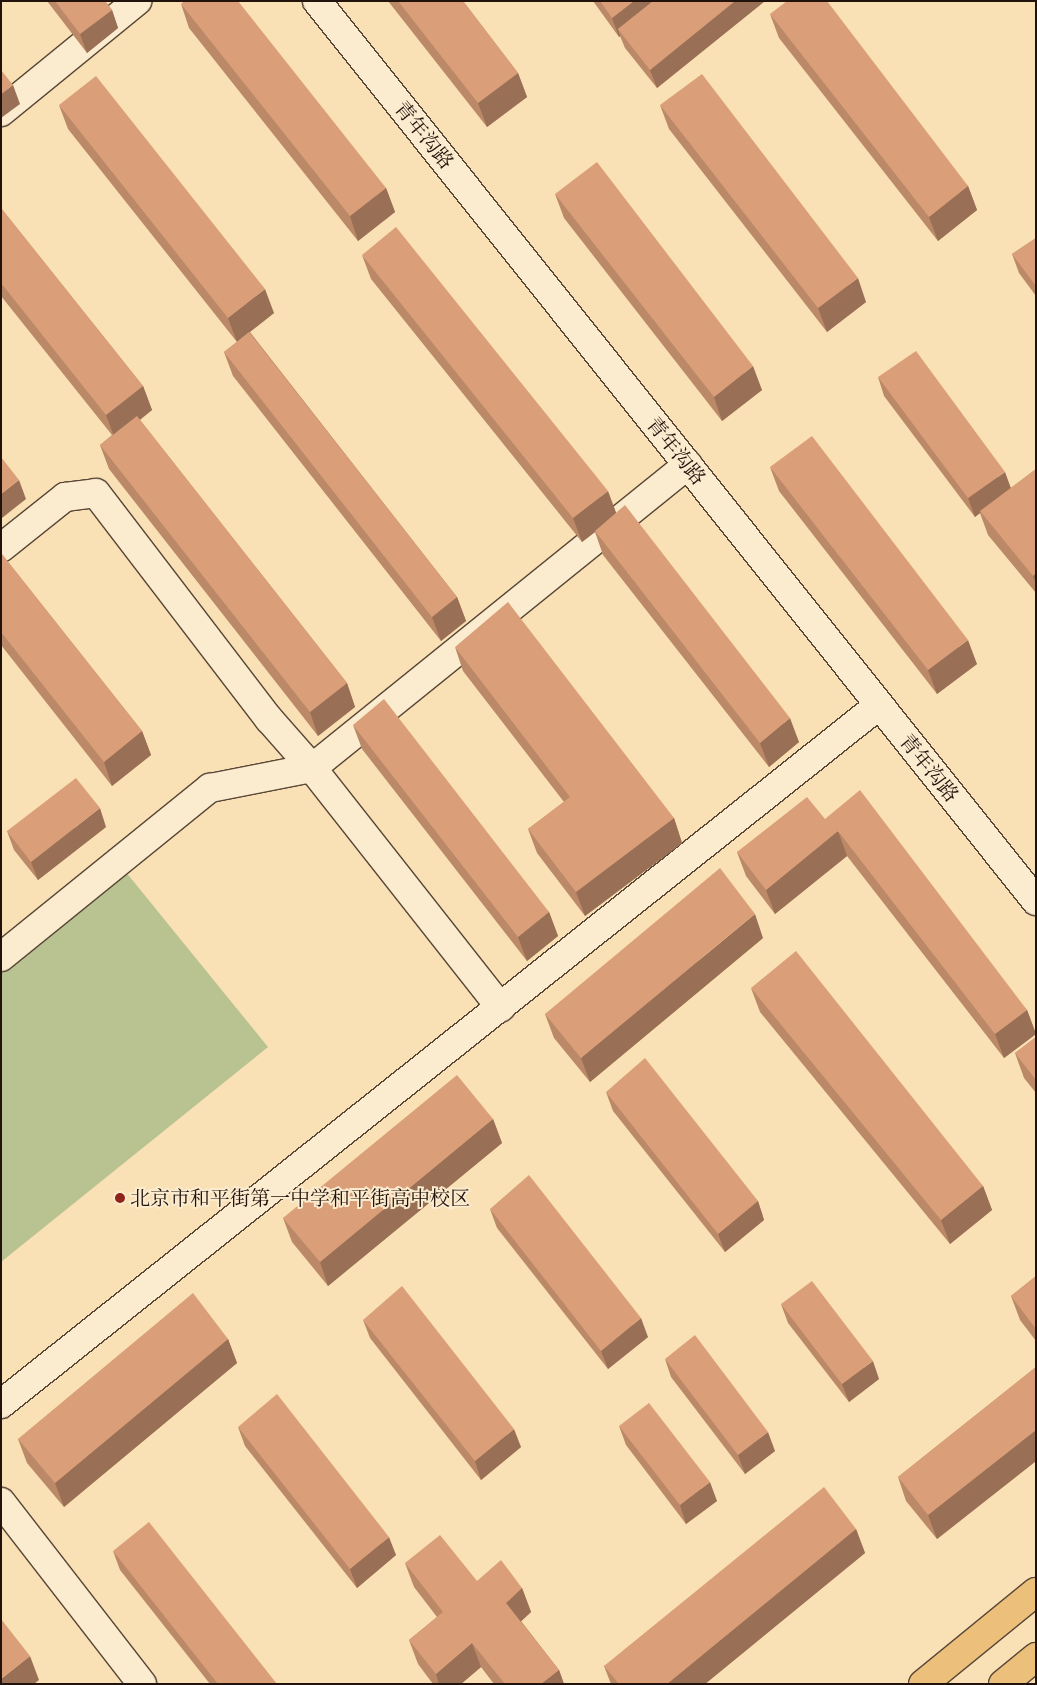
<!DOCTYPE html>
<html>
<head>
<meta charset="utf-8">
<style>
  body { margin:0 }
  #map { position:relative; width:1037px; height:1685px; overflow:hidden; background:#f9e0b5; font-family:"IM FELL Great Primer","Noto Serif SC",serif }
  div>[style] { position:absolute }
  .green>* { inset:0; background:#b9c391 }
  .roads { filter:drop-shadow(1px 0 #584636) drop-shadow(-1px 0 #584636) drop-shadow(0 1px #584636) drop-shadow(0 -1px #584636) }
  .minor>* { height:28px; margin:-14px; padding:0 14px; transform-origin:14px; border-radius:14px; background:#fbebcf }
  .tertiary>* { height:28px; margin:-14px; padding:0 14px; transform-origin:14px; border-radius:14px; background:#fbebcf }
  .primary>* { height:28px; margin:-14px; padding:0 14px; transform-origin:14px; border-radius:14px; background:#ecc07a }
  .wall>* { inset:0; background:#bb8968 }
  .shaded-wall>* { inset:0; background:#996f55 }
  .building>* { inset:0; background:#da9f79 }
  .dots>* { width:14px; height:14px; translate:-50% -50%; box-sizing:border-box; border:2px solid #fbebcf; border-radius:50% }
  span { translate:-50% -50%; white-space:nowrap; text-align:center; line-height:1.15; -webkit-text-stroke:4px #fbebcf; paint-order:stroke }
  .street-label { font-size:20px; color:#22120c }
  .poi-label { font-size:20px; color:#22120c }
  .left { translate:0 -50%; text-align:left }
  .frame { position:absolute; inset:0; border:2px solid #22120c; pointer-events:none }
</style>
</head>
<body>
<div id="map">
  <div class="green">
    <div style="clip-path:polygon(125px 871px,268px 1047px,1px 1262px,1px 972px)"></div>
  </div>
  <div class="roads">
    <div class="minor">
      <div style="left:1px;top:112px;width:176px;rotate:-39.2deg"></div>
      <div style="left:1px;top:548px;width:82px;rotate:-38.6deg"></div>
      <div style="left:65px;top:497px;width:31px;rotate:-7deg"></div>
      <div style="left:96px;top:493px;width:285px;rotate:52.6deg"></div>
      <div style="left:269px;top:719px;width:65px;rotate:48.7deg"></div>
      <div style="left:312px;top:768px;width:305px;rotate:51.8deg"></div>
      <div style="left:1px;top:957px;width:269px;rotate:-39deg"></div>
      <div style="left:210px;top:788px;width:104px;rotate:-11.1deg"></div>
      <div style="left:312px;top:768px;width:483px;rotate:-38.9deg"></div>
      <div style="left:1px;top:1404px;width:1122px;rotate:-38.52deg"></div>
      <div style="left:1px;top:1502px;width:230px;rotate:52.2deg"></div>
    </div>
    <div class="tertiary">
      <div style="left:317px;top:1px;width:1152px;rotate:51.38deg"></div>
    </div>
    <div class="primary">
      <div style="left:923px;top:1684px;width:146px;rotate:-39.2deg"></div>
      <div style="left:1003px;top:1684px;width:43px;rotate:-39.3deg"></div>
    </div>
  </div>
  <div class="wall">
    <div style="clip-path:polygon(47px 1px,105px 1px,112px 10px,118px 28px,87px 53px)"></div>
    <div style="clip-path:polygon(388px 1px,463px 1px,518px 73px,527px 97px,487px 127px)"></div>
    <div style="clip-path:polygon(593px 1px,765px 1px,657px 88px,625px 48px,620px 36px,619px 37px)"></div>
    <div style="clip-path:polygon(181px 4px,386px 188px,395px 212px,358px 241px,189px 28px)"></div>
    <div style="clip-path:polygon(770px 14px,968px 186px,977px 210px,938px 241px,779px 38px)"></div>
    <div style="clip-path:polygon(59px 105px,274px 313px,250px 332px,457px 597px,466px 621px,441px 641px,233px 376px,224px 352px,237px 342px,68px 129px)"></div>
    <div style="clip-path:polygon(660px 105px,866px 302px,827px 332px,669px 129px)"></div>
    <div style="clip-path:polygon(555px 194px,762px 390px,722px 421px,564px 218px)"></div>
    <div style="clip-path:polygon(1px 208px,143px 386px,152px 410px,140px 420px,347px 683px,355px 707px,318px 736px,109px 469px,100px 445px,112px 435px,1px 296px)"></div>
    <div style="clip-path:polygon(1036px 238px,1036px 296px,1019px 273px,1012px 254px)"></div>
    <div style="clip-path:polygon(362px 255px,616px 513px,799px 742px,769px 767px,603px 555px,595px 532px,582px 542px,371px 279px)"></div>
    <div style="clip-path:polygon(878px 377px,1011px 488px,1036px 469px,1036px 593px,988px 535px,980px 513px,975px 517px,884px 396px)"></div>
    <div style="clip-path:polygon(770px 467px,977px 664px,937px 694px,779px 491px)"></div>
    <div style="clip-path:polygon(1px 553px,142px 731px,151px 755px,112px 786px,1px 645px)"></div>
    <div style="clip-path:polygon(455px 647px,674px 818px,682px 843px,585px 916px,537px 853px,528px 829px,564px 802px,463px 671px)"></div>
    <div style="clip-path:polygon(353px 725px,549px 912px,558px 936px,527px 961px,362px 749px)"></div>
    <div style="clip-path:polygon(825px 819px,1027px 1010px,1036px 1034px,1004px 1058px,847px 856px,775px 914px,746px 876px,737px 852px)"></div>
    <div style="clip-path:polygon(106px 827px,38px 880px,14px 850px,7px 831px)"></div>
    <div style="clip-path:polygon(763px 938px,590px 1082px,554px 1038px,545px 1014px)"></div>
    <div style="clip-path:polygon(751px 988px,983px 1186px,992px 1210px,950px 1244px,760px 1012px)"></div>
    <div style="clip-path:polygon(1036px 1037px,1036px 1093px,1024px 1078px,1015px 1053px)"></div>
    <div style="clip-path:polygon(606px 1092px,758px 1201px,764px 1220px,725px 1252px,613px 1111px)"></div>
    <div style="clip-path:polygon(493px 1119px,502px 1143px,328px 1286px,292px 1242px,283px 1218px)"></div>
    <div style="clip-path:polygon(490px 1209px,648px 1337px,608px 1369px,497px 1228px)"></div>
    <div style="clip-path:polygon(1036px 1276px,1036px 1341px,1020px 1320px,1011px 1296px)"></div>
    <div style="clip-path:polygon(781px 1304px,879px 1379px,849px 1402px,788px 1323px)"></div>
    <div style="clip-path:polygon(363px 1320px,521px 1447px,481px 1480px,370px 1338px)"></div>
    <div style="clip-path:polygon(228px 1339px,237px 1363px,64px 1507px,27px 1463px,18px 1439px)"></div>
    <div style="clip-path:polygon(665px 1359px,775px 1451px,745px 1474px,671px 1377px)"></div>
    <div style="clip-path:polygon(1036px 1367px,1036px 1461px,937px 1539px,906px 1501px,898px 1477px)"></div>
    <div style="clip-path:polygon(619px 1426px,717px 1501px,686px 1524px,626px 1445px)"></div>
    <div style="clip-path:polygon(238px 1427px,396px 1555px,357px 1588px,245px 1446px)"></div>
    <div style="clip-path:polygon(856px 1529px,865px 1553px,705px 1684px,611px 1684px,604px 1666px)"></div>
    <div style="clip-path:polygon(113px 1551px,277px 1684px,210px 1684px,120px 1570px)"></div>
    <div style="clip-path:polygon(405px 1563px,477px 1581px,522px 1588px,531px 1612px,521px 1621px,559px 1670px,564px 1684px,494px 1684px,481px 1667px,461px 1684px,433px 1684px,418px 1664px,409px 1640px,437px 1617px,414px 1587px)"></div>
  </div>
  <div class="shaded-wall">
    <div style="clip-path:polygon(634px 1px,654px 1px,618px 29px,620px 36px,619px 37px,612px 18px)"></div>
    <div style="clip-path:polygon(735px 1px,765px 1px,657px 88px,650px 70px)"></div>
    <div style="clip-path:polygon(112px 10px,118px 28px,87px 53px,80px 34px)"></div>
    <div style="clip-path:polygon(518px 73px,527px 97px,487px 127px,478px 103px)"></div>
    <div style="clip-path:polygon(13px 85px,20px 104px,1px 118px,1px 94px)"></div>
    <div style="clip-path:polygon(968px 186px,977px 210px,938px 241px,929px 217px)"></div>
    <div style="clip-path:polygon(386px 188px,395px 212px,358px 241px,350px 216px)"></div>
    <div style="clip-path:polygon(858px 278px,866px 302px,827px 332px,818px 308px)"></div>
    <div style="clip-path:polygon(265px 289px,274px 313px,237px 342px,228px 318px)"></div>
    <div style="clip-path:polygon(753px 366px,762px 390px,722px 421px,714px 397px)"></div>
    <div style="clip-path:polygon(143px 386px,152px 410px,115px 439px,106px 415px)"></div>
    <div style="clip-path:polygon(1005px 472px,1012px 491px,980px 511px,980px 513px,975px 517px,968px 498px)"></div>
    <div style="clip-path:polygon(19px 480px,26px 499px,2px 518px,1px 494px)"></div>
    <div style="clip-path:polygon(608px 491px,617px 515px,582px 542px,573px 518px)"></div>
    <div style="clip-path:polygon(1036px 573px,1036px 584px,1033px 576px)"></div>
    <div style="clip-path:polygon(457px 597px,466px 621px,441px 641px,432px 617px)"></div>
    <div style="clip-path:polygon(968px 640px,977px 664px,937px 694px,928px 670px)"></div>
    <div style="clip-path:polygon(347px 683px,355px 707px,318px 736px,310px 712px)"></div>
    <div style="clip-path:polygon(790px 718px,799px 742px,769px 767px,760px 743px)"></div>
    <div style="clip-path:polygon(142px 731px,151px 755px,112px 786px,104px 762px)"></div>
    <div style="clip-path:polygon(100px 808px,106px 827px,38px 880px,31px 862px)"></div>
    <div style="clip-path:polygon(674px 818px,682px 843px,585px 916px,576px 892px)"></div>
    <div style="clip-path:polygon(838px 831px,847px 856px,775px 914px,766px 890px)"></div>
    <div style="clip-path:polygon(549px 912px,558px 936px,527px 961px,518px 937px)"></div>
    <div style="clip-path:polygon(755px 914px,763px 938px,590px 1082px,581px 1058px)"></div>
    <div style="clip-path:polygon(1027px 1010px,1036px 1034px,1004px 1058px,995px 1034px)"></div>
    <div style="clip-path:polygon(493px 1119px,502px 1143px,328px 1286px,320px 1262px)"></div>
    <div style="clip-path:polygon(983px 1186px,992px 1210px,950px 1244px,941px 1220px)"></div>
    <div style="clip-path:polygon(758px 1201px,764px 1220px,725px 1252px,718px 1234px)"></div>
    <div style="clip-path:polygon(641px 1318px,648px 1337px,608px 1369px,601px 1351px)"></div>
    <div style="clip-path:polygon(228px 1339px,237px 1363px,64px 1507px,55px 1483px)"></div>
    <div style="clip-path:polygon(873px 1361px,879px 1379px,849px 1402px,842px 1384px)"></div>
    <div style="clip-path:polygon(514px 1429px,521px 1447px,481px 1480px,475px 1461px)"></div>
    <div style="clip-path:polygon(1036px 1430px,1036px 1461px,937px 1539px,928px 1515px)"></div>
    <div style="clip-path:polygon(768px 1432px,775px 1451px,745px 1474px,738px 1455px)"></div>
    <div style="clip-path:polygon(710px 1482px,717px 1501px,686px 1524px,680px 1505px)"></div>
    <div style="clip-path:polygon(856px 1529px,865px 1553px,705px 1684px,667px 1684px)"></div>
    <div style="clip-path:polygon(389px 1537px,396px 1555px,357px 1588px,350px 1569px)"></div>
    <div style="clip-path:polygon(522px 1588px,531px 1612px,515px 1627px,506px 1603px)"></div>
    <div style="clip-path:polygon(472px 1643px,481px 1667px,461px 1684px,439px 1684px,436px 1674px)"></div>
    <div style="clip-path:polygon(30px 1656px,39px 1680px,34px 1684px,1px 1684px,1px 1679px)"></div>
    <div style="clip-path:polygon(559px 1670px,564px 1684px,541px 1684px)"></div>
  </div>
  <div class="building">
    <div style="clip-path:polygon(55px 1px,105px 1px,112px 10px,80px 34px)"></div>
    <div style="clip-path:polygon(184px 1px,238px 1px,386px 188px,350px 216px,181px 4px)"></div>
    <div style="clip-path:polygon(398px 1px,463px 1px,518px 73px,478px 103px)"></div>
    <div style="clip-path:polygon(600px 1px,634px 1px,612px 18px)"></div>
    <div style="clip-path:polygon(653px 1px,735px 1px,650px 70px,618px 29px)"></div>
    <div style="clip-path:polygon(787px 1px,827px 1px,968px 186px,929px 217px,770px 14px)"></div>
    <div style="clip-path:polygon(1px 70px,13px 85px,1px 94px)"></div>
    <div style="clip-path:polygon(702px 74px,858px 278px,818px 308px,660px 105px)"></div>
    <div style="clip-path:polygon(96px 76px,265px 289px,228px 318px,59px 105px)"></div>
    <div style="clip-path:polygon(597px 162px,753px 366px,714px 397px,555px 194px)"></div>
    <div style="clip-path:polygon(1px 208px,143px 386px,106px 415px,1px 283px)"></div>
    <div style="clip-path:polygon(396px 227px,608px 491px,573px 518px,362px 255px)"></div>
    <div style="clip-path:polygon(1036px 238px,1036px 286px,1012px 254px)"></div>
    <div style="clip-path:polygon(249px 332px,457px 597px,432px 617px,224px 352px)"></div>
    <div style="clip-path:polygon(916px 351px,1005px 472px,968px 498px,878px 377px)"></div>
    <div style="clip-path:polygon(137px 416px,347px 683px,310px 712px,100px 445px)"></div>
    <div style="clip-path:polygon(812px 436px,968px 640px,928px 670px,770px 467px)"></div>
    <div style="clip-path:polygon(1px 457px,19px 480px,1px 494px)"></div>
    <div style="clip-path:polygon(1036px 469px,1036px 573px,1033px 576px,980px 511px)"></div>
    <div style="clip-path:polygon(625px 505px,790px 718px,760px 743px,595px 531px)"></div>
    <div style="clip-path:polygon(1px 553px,142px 731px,104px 762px,1px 632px)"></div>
    <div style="clip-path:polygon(508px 602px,674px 818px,576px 892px,528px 829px,570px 797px,455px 647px)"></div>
    <div style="clip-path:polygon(384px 699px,549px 912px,518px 937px,353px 725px)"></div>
    <div style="clip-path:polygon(76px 778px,100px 808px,31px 862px,7px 831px)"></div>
    <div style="clip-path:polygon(860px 790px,1027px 1010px,995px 1034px,838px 831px,766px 890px,737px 852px,807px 797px,825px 819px)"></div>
    <div style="clip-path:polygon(720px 868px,755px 914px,581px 1058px,545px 1014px)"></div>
    <div style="clip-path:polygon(796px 951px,983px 1186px,941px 1220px,751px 988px)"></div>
    <div style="clip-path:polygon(1036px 1037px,1036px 1080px,1015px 1053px)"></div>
    <div style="clip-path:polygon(645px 1058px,758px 1201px,718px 1234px,606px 1092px)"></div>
    <div style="clip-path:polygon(457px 1075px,493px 1119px,320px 1262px,283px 1218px)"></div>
    <div style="clip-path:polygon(529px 1175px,641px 1318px,601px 1351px,490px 1209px)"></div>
    <div style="clip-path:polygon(1036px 1276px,1036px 1329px,1011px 1296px)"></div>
    <div style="clip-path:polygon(812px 1281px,873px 1361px,842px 1384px,781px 1304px)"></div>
    <div style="clip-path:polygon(402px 1286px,514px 1429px,475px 1461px,363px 1320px)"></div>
    <div style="clip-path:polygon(193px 1293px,228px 1339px,55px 1483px,18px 1439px)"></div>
    <div style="clip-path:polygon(695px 1335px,768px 1432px,738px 1455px,665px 1359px)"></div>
    <div style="clip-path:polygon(1036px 1367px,1036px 1430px,928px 1515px,898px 1477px)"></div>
    <div style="clip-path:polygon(277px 1394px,389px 1537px,350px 1569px,238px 1427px)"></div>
    <div style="clip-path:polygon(649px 1403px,710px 1482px,680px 1505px,619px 1426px)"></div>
    <div style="clip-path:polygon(824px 1487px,856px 1529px,667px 1684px,619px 1684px,604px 1666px)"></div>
    <div style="clip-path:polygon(149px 1522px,277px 1684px,218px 1684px,113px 1551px)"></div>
    <div style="clip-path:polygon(440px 1535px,477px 1581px,501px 1560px,522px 1588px,506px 1603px,559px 1670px,541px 1684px,505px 1684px,472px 1643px,436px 1674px,409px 1640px,443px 1612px,405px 1563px)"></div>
    <div style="clip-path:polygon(1px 1619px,30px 1656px,1px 1679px)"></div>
  </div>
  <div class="dots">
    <div style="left:120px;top:1198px;background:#8f2418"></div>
  </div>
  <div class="street-label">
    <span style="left:424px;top:135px;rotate:51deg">青年沟路</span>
    <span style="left:676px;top:451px;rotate:51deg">青年沟路</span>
    <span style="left:929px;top:768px;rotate:51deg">青年沟路</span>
  </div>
  <div class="poi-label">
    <span class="left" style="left:130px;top:1198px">北京市和平街第一中学和平街高中校区</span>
  </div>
  <div class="frame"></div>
</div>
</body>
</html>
